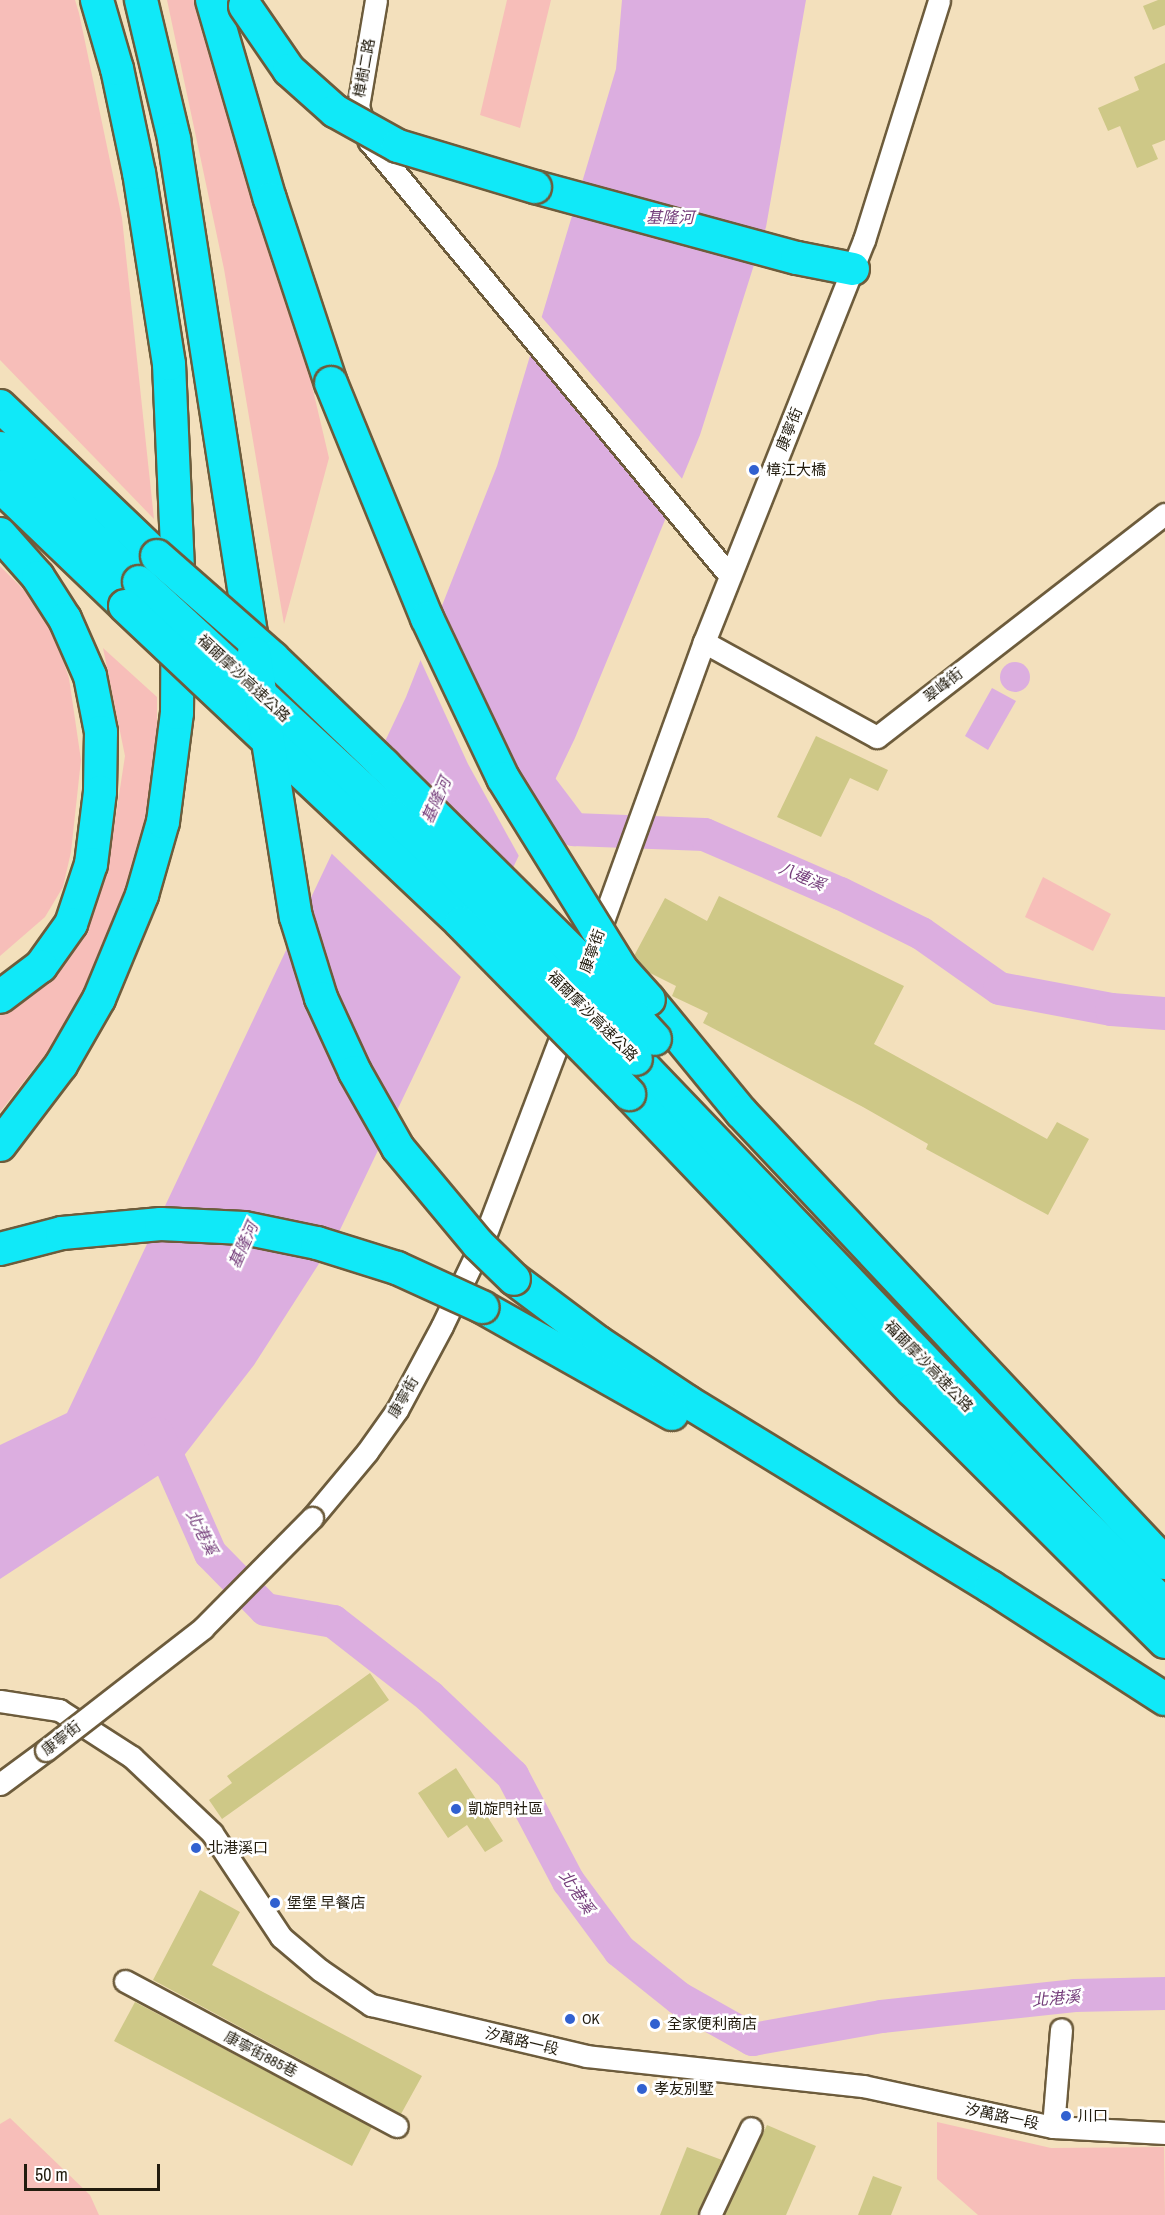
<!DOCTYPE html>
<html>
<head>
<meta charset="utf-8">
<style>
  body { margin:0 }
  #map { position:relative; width:1165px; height:2215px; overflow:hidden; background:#f3e0bc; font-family:"Archivo Narrow","Noto Sans TC",sans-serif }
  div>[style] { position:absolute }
  .green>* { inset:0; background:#f7beb9 }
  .water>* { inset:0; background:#dcaee0 }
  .round { border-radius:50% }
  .pier>* { inset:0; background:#f3e0bc }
  .river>* { height:33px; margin:-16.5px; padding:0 16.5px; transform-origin:16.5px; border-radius:16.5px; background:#dcaee0 }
  .building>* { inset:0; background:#cec887 }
  .roads { filter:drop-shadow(2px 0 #6d5c3c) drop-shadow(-2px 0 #6d5c3c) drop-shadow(0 2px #6d5c3c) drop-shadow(0 -2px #6d5c3c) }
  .minor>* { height:21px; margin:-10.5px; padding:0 10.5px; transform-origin:10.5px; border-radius:10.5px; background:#fff }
  .highway>* { height:32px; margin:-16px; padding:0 16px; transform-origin:16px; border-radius:16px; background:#10e9f8 }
  .bridges { filter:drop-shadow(2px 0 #6d5c3c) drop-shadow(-2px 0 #6d5c3c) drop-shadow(0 2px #6d5c3c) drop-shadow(0 -2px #6d5c3c) }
  .minor-bridge>* { height:21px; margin:-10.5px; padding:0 10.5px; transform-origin:10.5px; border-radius:10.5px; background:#fff }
  .highway-bridge>* { height:32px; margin:-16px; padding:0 16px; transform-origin:16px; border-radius:16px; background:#10e9f8 }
  .dots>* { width:16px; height:16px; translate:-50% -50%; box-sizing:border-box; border:3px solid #fff; border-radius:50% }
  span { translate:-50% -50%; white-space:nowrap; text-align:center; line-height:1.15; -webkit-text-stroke:5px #fff; paint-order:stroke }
  .street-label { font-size:15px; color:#221c0e }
  .poi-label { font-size:15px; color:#221c0e }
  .left { translate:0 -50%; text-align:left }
  .water-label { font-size:16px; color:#743d7a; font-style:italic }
  .scale { position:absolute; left:24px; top:2164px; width:136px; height:27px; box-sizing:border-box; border:3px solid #221c0e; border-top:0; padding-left:8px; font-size:18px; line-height:21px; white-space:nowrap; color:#221c0e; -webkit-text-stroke:4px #fff; paint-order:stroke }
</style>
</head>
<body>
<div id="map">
  <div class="green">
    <div style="clip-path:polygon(0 0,75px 0,79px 13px,122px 218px,154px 519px,0 360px)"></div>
    <div style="clip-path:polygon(167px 0,198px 0,235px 140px,300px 335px,329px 458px,284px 624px,224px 269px)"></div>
    <div style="clip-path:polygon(507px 0,551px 0,520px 128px,480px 115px)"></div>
    <div style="clip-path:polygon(0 566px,34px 600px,58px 645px,69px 678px,81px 760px,71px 852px,63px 887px,45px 917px,0 956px)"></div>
    <div style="clip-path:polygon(103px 648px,157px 697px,157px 755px,150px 806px,135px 869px,103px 954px,58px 1038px,0 1112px,0 1013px,9px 1009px,57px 964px,95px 906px,111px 847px,125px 756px)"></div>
    <div style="clip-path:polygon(1043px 877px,1111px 914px,1093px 951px,1025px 917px)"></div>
    <div style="clip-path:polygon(10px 2118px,90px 2195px,99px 2215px,0 2215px,0 2124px)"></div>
    <div style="clip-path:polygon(937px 2122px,1051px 2148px,1164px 2147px,1165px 2215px,978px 2215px,937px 2179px)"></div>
  </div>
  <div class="water">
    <div style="clip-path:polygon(622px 0,806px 0,766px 227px,700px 435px,575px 738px,338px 1234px,254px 1365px,179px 1462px,0 1579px,0 1445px,67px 1413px,406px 697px,497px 466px,616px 69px)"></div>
    <div class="round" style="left:1000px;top:662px;width:30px;height:30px"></div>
    <div style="clip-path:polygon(992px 688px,1016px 701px,988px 750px,965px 736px)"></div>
  </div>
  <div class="pier">
    <div style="clip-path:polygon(539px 314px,684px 481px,670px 515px,530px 347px)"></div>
    <div style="clip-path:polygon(437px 609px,541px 815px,520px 858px,468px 764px,419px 657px)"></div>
    <div style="clip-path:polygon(372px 762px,504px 894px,463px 979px,330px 852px)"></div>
  </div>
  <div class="river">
    <div style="left:520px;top:759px;width:88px;rotate:52.9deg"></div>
    <div style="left:573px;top:829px;width:131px;rotate:2.2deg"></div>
    <div style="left:704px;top:834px;width:148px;rotate:23.5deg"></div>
    <div style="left:840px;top:893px;width:90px;rotate:26.3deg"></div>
    <div style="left:921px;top:933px;width:95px;rotate:35.2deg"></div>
    <div style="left:999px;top:988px;width:114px;rotate:10.6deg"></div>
    <div style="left:1111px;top:1009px;width:54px;rotate:4.2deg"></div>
    <div style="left:157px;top:1433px;width:131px;rotate:66.2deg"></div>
    <div style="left:210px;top:1553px;width:78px;rotate:45.5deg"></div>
    <div style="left:265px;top:1609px;width:69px;rotate:10deg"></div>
    <div style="left:333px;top:1621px;width:122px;rotate:38deg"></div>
    <div style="left:429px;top:1696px;width:115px;rotate:43.6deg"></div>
    <div style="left:512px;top:1775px;width:120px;rotate:62.2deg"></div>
    <div style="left:568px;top:1881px;width:86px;rotate:53.5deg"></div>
    <div style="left:619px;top:1950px;width:77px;rotate:38.7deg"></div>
    <div style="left:679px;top:1998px;width:84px;rotate:29.3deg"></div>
    <div style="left:752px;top:2039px;width:131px;rotate:-10.1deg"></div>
    <div style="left:881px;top:2016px;width:194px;rotate:-6.2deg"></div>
    <div style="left:1074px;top:1995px;width:91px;rotate:-1.3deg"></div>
  </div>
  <div class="building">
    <div style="clip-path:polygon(1158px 0,1165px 0,1165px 25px,1153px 30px,1143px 6px)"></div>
    <div style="clip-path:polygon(1165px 63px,1165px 140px,1152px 145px,1158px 159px,1137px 168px,1120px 126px,1108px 131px,1098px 108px,1139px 90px,1134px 77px)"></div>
    <div style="clip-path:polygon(816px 736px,888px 770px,878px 791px,850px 778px,821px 837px,777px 817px)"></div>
    <div style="clip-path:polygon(719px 896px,904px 986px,874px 1044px,1047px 1139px,1057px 1122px,1089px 1139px,1048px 1215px,926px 1149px,928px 1144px,863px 1107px,703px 1023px,708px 1013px,672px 996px,676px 986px,648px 972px,634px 956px,665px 898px,707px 921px)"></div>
    <div style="clip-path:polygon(370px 1673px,389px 1700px,222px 1819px,209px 1800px,232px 1783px,227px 1776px)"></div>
    <div style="clip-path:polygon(456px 1768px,503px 1841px,485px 1852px,467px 1825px,448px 1838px,418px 1793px)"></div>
    <div style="clip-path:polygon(200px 1890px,240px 1912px,212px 1965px,422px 2076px,401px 2114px,153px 1980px)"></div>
    <div style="clip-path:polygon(135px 2002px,372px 2127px,352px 2166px,114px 2041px)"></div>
    <div style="clip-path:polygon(767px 2125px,816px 2146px,786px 2215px,724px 2215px)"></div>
    <div style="clip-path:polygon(687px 2147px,722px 2160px,697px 2215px,660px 2215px)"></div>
    <div style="clip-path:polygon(873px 2176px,902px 2187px,891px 2215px,858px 2215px)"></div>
  </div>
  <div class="roads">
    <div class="minor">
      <div style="left:376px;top:0;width:108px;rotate:99.6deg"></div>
      <div style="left:358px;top:106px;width:37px;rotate:73deg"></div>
      <div style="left:369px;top:141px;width:565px;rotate:50.31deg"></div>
      <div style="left:704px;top:642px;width:197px;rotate:28.8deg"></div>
      <div style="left:877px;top:737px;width:364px;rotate:-37.8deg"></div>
      <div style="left:596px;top:940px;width:317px;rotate:-70.1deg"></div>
      <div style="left:704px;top:642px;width:433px;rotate:-68.3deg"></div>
      <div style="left:864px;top:240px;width:251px;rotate:-72.6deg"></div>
      <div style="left:312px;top:1518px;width:86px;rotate:-50.2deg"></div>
      <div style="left:367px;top:1452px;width:52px;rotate:-54.5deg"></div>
      <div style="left:397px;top:1410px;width:95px;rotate:-61.8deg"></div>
      <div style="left:442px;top:1326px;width:100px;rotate:-64.5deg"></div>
      <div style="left:485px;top:1236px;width:233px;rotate:-69.2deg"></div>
      <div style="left:0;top:1701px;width:60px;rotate:8.7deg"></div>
      <div style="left:59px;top:1710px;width:87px;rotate:32.8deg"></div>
      <div style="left:132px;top:1757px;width:110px;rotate:43.5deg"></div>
      <div style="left:212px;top:1833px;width:125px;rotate:56.4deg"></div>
      <div style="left:281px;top:1937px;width:51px;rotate:40.2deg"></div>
      <div style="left:320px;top:1970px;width:62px;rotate:34.5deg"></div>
      <div style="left:371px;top:2005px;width:221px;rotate:13.3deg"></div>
      <div style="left:586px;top:2056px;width:279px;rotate:6.2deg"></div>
      <div style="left:863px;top:2086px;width:194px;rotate:12.2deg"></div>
      <div style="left:1053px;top:2127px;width:112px;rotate:3.1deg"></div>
      <div style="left:0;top:1784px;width:57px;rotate:-36.5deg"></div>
      <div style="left:125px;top:1981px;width:308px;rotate:28.1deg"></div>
      <div style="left:1053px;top:2127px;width:98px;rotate:-85.3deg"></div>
      <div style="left:710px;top:2215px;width:96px;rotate:-64.8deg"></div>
    </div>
    <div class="highway">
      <div style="left:141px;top:0;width:143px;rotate:76.6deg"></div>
      <div style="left:174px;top:139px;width:520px;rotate:81.15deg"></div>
      <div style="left:212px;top:0;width:207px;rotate:73.8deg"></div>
      <div style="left:270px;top:199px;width:194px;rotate:71.7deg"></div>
      <div style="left:535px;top:187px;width:271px;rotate:15.2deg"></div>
      <div style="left:797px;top:258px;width:57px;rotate:11.1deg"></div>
      <div style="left:0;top:406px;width:217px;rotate:43.7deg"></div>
      <div style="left:0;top:448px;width:193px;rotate:44deg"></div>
      <div style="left:0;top:486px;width:173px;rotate:43.8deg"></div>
      <div style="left:0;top:534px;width:57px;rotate:48.5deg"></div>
      <div style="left:38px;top:577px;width:50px;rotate:57.3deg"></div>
      <div style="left:65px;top:619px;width:62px;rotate:66.3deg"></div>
      <div style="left:90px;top:676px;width:57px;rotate:78.9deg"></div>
      <div style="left:101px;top:732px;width:60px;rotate:91deg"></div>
      <div style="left:100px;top:792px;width:73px;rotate:97.1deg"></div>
      <div style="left:91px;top:864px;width:63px;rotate:108.4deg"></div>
      <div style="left:71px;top:924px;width:52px;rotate:125.5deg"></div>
      <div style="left:41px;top:966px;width:51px;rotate:142.9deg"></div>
      <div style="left:649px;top:1000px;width:145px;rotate:50.6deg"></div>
      <div style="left:741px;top:1112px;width:619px;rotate:46.77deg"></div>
      <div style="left:636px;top:1059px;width:562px;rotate:46.23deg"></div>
      <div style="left:1025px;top:1465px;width:198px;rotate:45deg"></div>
      <div style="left:629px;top:1094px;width:410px;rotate:46.3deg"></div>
      <div style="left:912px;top:1390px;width:357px;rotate:44.9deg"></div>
      <div style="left:0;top:1145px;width:101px;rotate:-52.7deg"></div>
      <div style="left:61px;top:1065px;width:76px;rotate:-60.1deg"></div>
      <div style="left:99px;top:999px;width:113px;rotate:-67.5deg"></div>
      <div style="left:142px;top:895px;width:76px;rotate:-74deg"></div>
      <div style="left:163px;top:822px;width:110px;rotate:-82.7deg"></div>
      <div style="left:177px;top:713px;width:143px;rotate:-89.6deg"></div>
      <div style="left:178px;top:570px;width:206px;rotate:-92.5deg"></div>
      <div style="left:169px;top:364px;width:193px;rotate:-98.9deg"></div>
      <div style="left:139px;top:173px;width:106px;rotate:-101.9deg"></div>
      <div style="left:117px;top:69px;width:72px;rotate:-106.2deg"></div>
      <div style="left:514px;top:1279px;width:105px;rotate:36.9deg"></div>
      <div style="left:598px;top:1342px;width:108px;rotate:33.7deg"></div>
      <div style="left:688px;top:1402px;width:355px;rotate:31.4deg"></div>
      <div style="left:991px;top:1587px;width:207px;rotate:32.8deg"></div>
      <div style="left:482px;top:1307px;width:218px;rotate:29.4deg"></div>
    </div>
  </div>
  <div class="bridges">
    <div class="minor-bridge">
      <div style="left:46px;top:1750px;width:199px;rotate:-37.8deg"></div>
      <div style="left:203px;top:1628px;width:155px;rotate:-45.3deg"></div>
    </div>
    <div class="highway-bridge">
      <div style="left:245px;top:6px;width:78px;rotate:55.5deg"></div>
      <div style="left:289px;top:70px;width:62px;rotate:41.7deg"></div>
      <div style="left:335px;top:111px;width:72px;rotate:29.1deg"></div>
      <div style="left:398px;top:146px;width:143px;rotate:16.7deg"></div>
      <div style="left:331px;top:383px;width:254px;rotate:67.8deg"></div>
      <div style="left:427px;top:618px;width:177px;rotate:64.6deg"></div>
      <div style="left:503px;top:778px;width:226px;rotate:58.2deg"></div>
      <div style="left:622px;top:970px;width:40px;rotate:48deg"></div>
      <div style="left:157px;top:556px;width:154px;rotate:41.3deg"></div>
      <div style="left:273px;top:658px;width:154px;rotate:43.9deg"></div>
      <div style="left:384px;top:765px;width:301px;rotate:44.7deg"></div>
      <div style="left:598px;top:977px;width:84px;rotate:47.4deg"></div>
      <div style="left:139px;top:582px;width:347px;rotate:42.7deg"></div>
      <div style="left:394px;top:817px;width:342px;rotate:45deg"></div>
      <div style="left:125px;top:606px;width:462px;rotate:43.3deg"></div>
      <div style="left:461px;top:923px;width:240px;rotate:45.5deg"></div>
      <div style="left:254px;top:653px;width:267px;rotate:81deg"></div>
      <div style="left:296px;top:917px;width:85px;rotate:72.8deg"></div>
      <div style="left:321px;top:998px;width:81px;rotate:65.3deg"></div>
      <div style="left:355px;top:1072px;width:87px;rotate:60.5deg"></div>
      <div style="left:398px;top:1148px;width:125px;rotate:50.2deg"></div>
      <div style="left:478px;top:1244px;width:50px;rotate:44.2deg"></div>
      <div style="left:0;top:1249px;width:64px;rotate:-14.5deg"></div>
      <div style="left:62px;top:1233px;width:99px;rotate:-5.2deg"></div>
      <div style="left:161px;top:1224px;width:83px;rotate:2.8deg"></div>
      <div style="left:244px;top:1228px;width:75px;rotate:11.6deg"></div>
      <div style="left:317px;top:1243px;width:84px;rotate:17.4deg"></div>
      <div style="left:397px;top:1268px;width:94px;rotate:24.6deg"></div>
    </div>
  </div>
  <div class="dots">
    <div style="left:754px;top:470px;background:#3161d0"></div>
    <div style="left:456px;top:1809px;background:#3161d0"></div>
    <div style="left:196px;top:1848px;background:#3161d0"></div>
    <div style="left:275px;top:1903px;background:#3161d0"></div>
    <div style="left:570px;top:2019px;background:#3161d0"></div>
    <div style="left:655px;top:2024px;background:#3161d0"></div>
    <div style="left:642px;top:2089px;background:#3161d0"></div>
    <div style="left:1066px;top:2116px;background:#3161d0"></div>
  </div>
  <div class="street-label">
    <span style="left:364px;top:68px;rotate:-80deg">樟樹二路</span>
    <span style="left:789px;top:429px;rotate:-68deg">康寧街</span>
    <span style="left:244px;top:678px;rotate:43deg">福爾摩沙高速公路</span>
    <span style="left:943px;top:685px;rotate:-38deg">翠峰街</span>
    <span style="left:592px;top:951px;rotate:-70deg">康寧街</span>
    <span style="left:593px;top:1016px;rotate:45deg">福爾摩沙高速公路</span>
    <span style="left:929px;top:1366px;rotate:46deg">福爾摩沙高速公路</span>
    <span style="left:403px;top:1397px;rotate:-60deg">康寧街</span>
    <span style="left:61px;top:1738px;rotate:-38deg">康寧街</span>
    <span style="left:522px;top:2041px;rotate:13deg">汐萬路一段</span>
    <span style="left:261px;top:2054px;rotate:28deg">康寧街885巷</span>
    <span style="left:1002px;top:2116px;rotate:12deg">汐萬路一段</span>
  </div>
  <div class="poi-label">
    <span class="left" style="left:766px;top:470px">樟江大橋</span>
    <span class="left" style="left:468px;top:1809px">凱旋門社區</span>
    <span class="left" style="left:208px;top:1848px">北港溪口</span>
    <span class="left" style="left:287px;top:1903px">堡堡 早餐店</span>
    <span class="left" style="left:582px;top:2019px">OK</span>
    <span class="left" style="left:667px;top:2024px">全家便利商店</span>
    <span class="left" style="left:654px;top:2089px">孝友別墅</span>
    <span class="left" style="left:1078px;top:2116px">川口</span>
  </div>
  <div class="water-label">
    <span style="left:670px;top:217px">基隆河</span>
    <span style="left:436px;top:800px;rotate:-66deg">基隆河</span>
    <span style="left:802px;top:876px;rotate:23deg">八連溪</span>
    <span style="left:243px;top:1245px;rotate:-66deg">基隆河</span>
    <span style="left:202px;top:1532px;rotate:63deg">北港溪</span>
    <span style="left:577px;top:1892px;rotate:56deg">北港溪</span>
    <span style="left:1056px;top:1998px;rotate:-5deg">北港溪</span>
  </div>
  <div class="scale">50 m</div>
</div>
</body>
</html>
